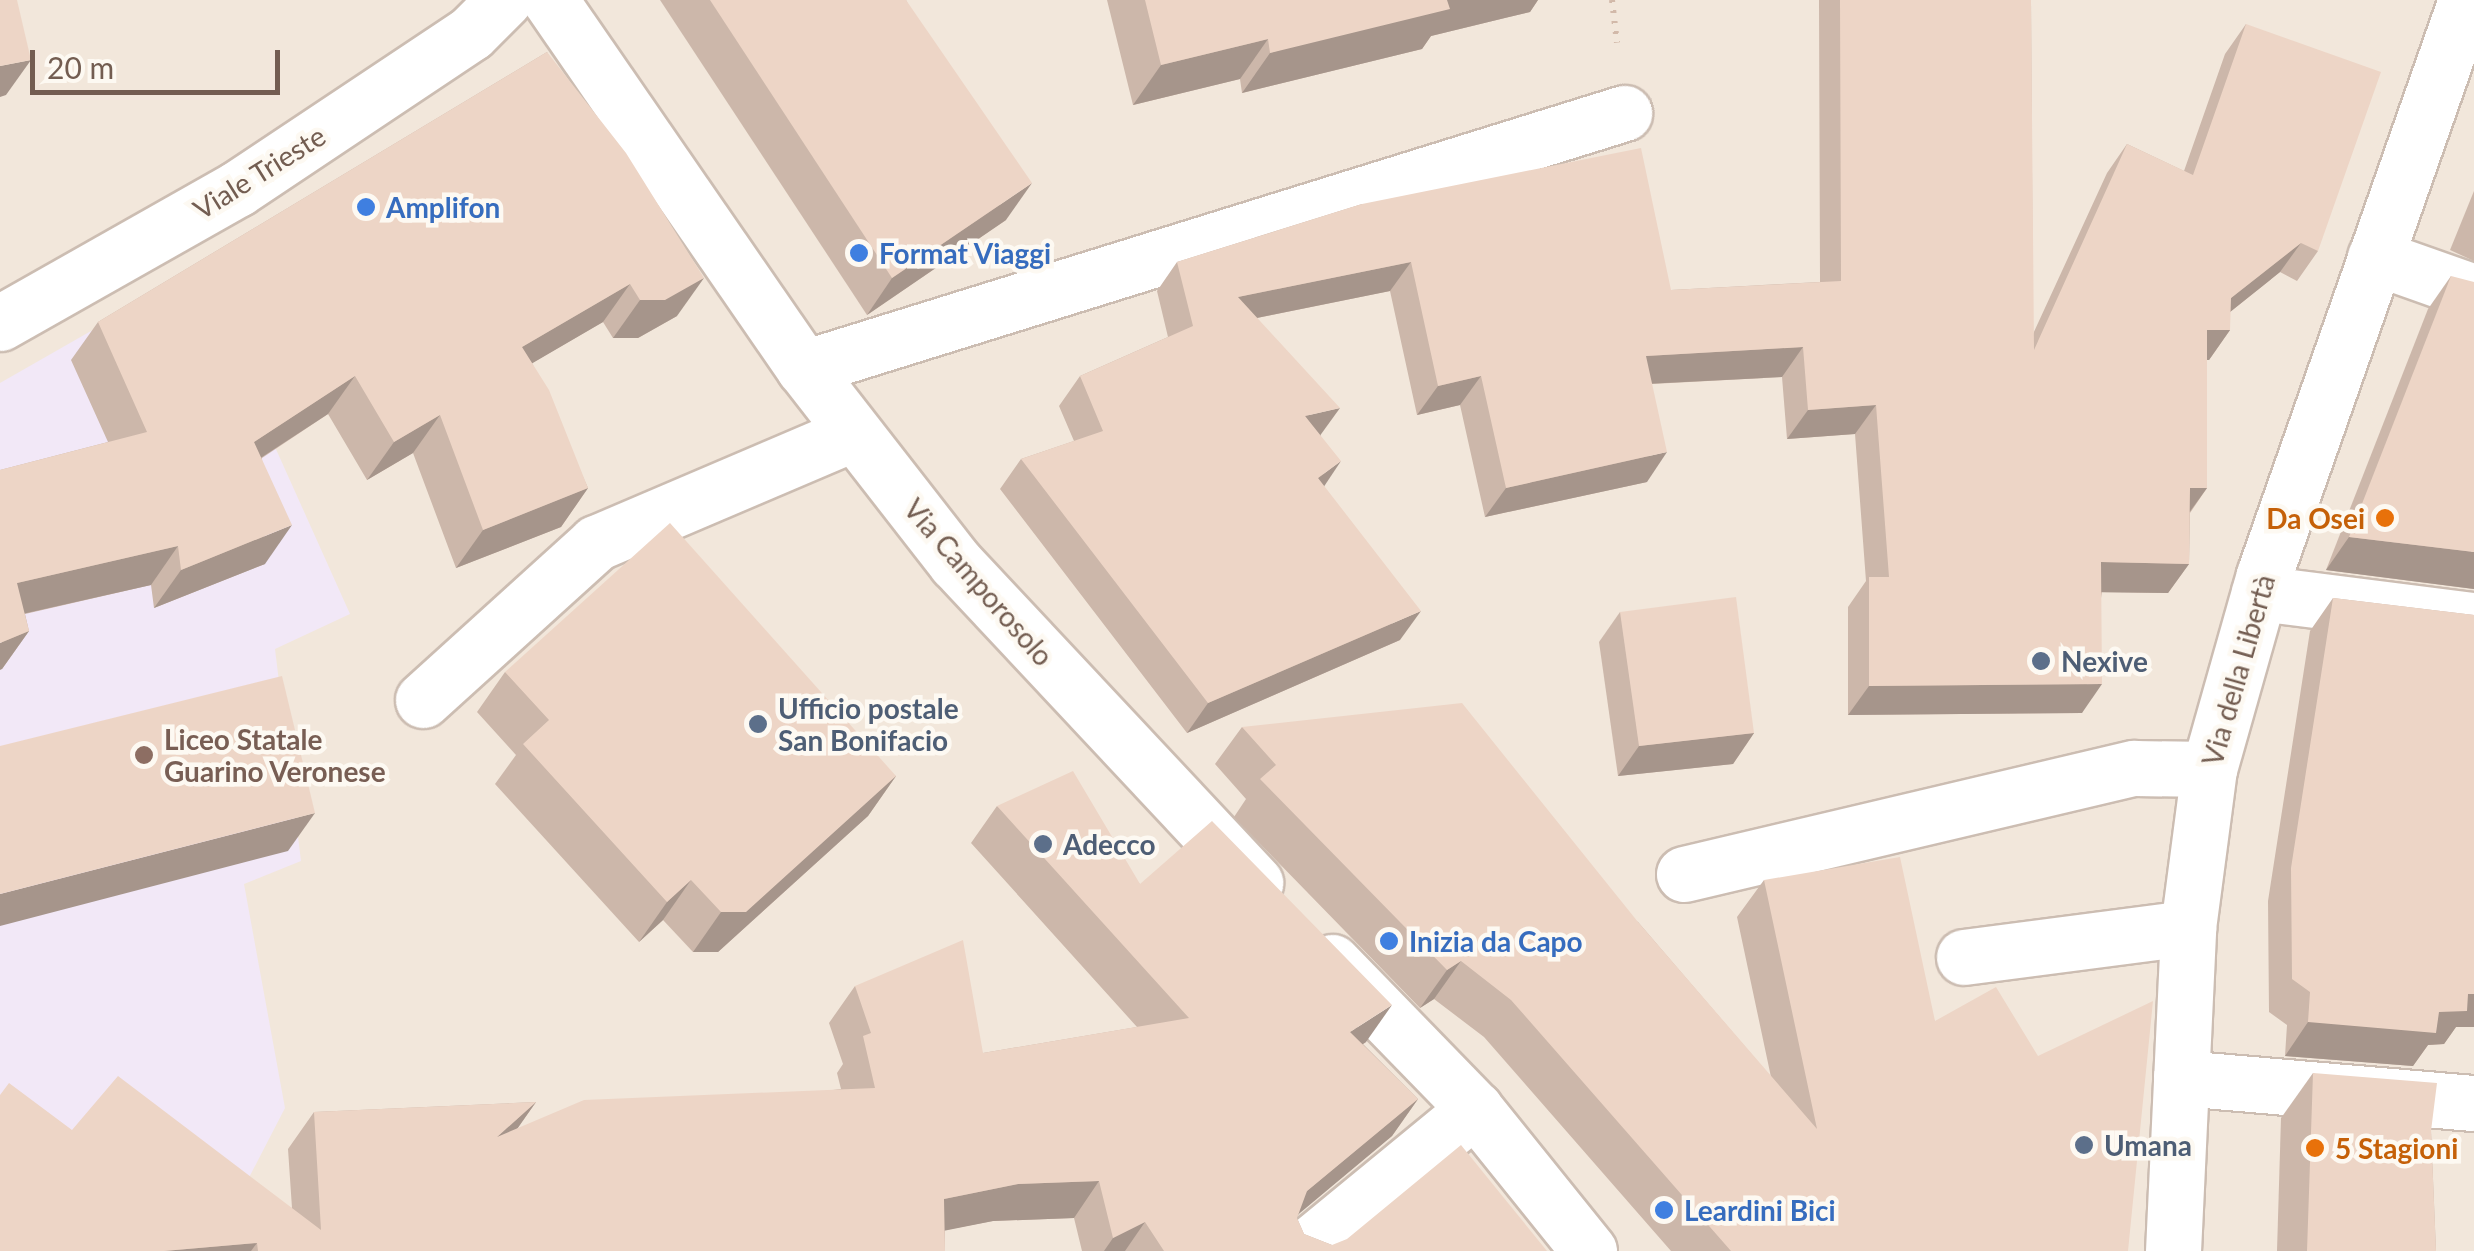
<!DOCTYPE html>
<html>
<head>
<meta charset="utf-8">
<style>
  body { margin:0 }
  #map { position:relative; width:2474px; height:1251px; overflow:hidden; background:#fbf5ec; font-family:Lato,sans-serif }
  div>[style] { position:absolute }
  .residential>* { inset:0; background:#f2e7db }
  .education>* { inset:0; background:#f2e8f7 }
  .path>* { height:6px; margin-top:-3px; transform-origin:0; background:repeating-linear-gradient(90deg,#d2b9a9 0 2.5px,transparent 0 10.5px) }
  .roads { filter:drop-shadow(2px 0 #ccbdb2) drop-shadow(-2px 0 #ccbdb2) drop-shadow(0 2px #ccbdb2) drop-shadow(0 -2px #ccbdb2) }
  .minor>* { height:55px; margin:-27.5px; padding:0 27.5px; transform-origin:27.5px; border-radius:27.5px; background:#fff }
  .wall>* { inset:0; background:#ccb7aa }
  .shaded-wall>* { inset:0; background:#a6958b }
  .building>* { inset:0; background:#edd5c6 }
  .dots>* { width:28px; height:28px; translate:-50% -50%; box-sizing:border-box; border:5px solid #fdf9f2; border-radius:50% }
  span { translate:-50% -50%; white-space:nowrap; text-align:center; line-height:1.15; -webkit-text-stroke:9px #fdf9f2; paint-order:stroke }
  .street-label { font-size:28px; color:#735d51 }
  .shop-label { font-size:28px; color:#366cbe; font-weight:700 }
  .left { translate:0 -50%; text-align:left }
  .food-label { font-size:28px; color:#c56008; font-weight:700 }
  .right { translate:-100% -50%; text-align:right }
  .service-label { font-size:28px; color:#4e5e75; font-weight:700 }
  .education-label { font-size:28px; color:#785e54; font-weight:700 }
  .scale { position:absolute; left:30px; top:50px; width:250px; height:45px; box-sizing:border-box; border:5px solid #735d51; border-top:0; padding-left:12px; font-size:30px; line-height:35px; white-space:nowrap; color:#735d51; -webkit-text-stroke:8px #fdf9f2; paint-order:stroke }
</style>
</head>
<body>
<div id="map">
  <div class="residential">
    <div style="clip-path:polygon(0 0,2474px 0,2474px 1251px,0 1251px)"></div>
  </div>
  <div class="education">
    <div style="clip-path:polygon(196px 271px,350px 614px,275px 649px,301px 861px,244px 884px,285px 1108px,211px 1251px,0 1251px,0 383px)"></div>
  </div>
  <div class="path">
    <div style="left:1612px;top:0;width:43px;rotate:83.4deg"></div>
  </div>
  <div class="roads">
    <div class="minor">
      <div style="left:550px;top:0;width:447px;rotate:55.4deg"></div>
      <div style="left:804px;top:368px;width:247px;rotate:52.1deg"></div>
      <div style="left:956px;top:563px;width:438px;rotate:46.9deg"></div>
      <div style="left:2375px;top:257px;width:105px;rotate:19.5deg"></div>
      <div style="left:0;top:323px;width:272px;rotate:-29.5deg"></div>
      <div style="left:237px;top:189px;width:281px;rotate:-33.7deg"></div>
      <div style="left:471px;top:33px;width:47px;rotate:-45deg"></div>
      <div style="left:804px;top:368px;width:859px;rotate:-17.27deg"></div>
      <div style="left:2259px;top:593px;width:217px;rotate:7.2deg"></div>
      <div style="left:423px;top:700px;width:234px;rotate:-42.2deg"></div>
      <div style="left:596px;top:543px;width:280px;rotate:-23.1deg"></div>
      <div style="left:1684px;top:874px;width:462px;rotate:-13.3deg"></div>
      <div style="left:2134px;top:768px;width:75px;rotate:0.8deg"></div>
      <div style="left:1964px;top:957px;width:226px;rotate:-7.4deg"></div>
      <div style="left:1332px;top:962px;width:205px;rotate:45.8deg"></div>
      <div style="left:1475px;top:1109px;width:182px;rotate:51.2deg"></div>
      <div style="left:2181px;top:1078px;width:294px;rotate:4.9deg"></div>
      <div style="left:1302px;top:1251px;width:224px;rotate:-39.4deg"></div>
      <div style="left:2173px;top:1251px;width:323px;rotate:-87.3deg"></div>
      <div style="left:2188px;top:928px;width:160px;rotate:-82.5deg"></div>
      <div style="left:2209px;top:769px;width:202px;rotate:-74.2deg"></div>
      <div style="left:2264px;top:575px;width:609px;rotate:-70.64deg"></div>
    </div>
  </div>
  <div class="wall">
    <div style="clip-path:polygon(660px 0,906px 0,1006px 220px,867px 315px)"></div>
    <div style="clip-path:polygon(1107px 0,1538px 0,1530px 12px,1431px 36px,1422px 49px,1242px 93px,1240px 79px,1133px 105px)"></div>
    <div style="clip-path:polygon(1819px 0,2031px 0,2033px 334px,2107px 173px,2127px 144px,2184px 171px,2225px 54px,2246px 24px,2318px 251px,2297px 281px,2280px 272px,2230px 312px,2230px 330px,2209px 360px,2207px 360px,2207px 488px,2190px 513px,2189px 564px,2168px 593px,2102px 592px,2082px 713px,1848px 715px,1848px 607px,1866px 581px,1855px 434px,1787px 439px,1782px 377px,1652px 384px,1647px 482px,1485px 517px,1460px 405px,1417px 415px,1390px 291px,1257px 318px,1321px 436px,1324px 486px,1400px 640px,1187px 733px,1000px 489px,1021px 459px,1074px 441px,1059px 406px,1080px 376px,1168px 337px,1157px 291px,1177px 262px,1362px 204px,1671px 290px,1820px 282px)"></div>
    <div style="clip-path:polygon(547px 52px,677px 316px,638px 338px,613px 338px,603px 322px,532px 363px,588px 488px,561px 527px,456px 568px,413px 453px,367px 480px,328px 414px,262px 458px,265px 564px,154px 608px,151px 585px,25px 614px,29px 631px,2px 669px,0 470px,108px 442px,71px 360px,98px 322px)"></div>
    <div style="clip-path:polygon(2474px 191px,2474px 261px,2450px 250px)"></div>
    <div style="clip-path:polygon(2451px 276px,2474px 589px,2326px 570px,2428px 309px)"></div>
    <div style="clip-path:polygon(2333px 598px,2474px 615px,2474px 1027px,2456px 1027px,2444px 1044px,2428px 1045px,2413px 1066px,2285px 1056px,2287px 1025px,2269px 1012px,2268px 901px,2310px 631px)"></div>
    <div style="clip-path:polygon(1620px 612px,1754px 733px,1733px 764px,1618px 776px,1599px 642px)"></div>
    <div style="clip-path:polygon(505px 672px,896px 776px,868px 816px,718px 952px,693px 952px,663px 920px,639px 942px,495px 784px,516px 755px,477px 712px)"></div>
    <div style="clip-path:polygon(1242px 727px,1638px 922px,1771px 1077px,1737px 917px,1764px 880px,1935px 1021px,2128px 1251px,1671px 1251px,1484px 1037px,1434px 999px,1420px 1008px,1234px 817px,1246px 799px,1215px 764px)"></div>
    <div style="clip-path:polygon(997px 806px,1140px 884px,1366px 1042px,1363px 1044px,1418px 1099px,1392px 1136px,1299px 1213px,1297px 1218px,1304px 1234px,1332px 1245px,1547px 1251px,1082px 1251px,1074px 1218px,993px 1221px,945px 1230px,945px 1251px,0 1251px,72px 1130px,292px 1208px,288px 1149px,314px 1112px,536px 1102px,517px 1129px,841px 1089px,837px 1073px,843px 1064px,829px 1023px,855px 986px,983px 1053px,1137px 1027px,971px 843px)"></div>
    <div style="clip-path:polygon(2313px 1073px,2431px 1131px,2436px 1251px,2277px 1251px,2281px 1118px)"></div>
  </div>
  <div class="shaded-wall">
    <div style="clip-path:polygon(1446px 0,1538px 0,1530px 12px,1431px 36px,1422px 49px,1242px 93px,1270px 53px)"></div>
    <div style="clip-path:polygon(1268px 39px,1240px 79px,1133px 105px,1161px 65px)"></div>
    <div style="clip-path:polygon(31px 60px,6px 95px,0 97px,0 66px)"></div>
    <div style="clip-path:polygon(1032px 183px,1006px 220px,867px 315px,892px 278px)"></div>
    <div style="clip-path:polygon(2301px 243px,2280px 272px,2210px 328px,2231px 298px)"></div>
    <div style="clip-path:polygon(1411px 262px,1390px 291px,1217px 326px,1238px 297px)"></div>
    <div style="clip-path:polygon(704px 278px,677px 316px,638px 338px,613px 338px,640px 300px)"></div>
    <div style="clip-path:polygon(630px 284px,603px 322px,495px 385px,522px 347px)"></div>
    <div style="clip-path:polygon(2207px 330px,2230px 330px,2209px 360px,2187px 359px)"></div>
    <div style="clip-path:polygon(1803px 347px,1782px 377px,1625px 385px,1646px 356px)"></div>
    <div style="clip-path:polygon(355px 376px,328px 414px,227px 480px,254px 442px)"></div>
    <div style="clip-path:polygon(1481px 376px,1460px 405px,1417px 415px,1438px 386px)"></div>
    <div style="clip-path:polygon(1876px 405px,1855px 434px,1787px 439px,1808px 410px)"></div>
    <div style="clip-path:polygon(1340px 408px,1319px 437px,1305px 416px)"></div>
    <div style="clip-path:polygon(440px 415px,413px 453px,367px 480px,394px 442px)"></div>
    <div style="clip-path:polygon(1667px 452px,1647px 482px,1485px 517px,1506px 488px)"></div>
    <div style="clip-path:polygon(1341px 461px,1321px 491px,1318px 478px)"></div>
    <div style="clip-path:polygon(588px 488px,561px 527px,456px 568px,483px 530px)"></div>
    <div style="clip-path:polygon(2190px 488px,2207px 488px,2186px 517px)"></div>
    <div style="clip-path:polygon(292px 525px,265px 564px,154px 608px,181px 570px)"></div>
    <div style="clip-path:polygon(2349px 537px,2474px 552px,2474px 589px,2326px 570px)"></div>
    <div style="clip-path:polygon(178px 546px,151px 585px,0 619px,17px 583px)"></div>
    <div style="clip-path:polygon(2101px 562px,2189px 564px,2168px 593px,2081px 592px)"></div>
    <div style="clip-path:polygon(1421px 611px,1400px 640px,1187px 733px,1208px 703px)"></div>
    <div style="clip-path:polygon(29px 631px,2px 669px,0 670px,0 643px)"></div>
    <div style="clip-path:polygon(2102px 684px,2082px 713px,1848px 715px,1869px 686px)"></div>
    <div style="clip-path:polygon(1754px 733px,1733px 764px,1618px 776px,1639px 746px)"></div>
    <div style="clip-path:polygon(896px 776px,868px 816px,718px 952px,693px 952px,721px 912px)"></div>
    <div style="clip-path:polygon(315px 813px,288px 851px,0 926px,0 894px)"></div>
    <div style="clip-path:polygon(691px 880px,663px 920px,639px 942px,667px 902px)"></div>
    <div style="clip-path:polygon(1461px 961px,1434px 999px,1420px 1008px,1447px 970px)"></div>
    <div style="clip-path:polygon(2468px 994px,2474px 994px,2474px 1027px,2456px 1027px,2444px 1044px,2428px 1045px,2413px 1066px,2285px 1056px,2308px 1022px,2439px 1012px)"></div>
    <div style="clip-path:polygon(1392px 1005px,1366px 1042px,1325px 1069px,1350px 1032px)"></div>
    <div style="clip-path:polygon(1418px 1099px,1392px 1136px,1282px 1228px,1307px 1191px)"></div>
    <div style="clip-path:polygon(536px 1102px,510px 1139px,497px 1137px)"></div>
    <div style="clip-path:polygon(1099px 1181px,1074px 1218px,993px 1221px,918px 1236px,944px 1199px,1018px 1184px)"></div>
    <div style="clip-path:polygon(1145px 1222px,1125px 1251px,1104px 1251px,1113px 1238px)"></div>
    <div style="clip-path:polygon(257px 1243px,251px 1251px,164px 1251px)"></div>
  </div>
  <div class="building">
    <div style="clip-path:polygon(0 0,17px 0,31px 60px,0 66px)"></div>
    <div style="clip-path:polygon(710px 0,906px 0,1032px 183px,892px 278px)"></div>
    <div style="clip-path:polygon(1145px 0,1447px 0,1450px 9px,1270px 53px,1268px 39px,1161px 65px)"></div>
    <div style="clip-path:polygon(1840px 0,2031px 0,2034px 350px,2127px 144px,2193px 175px,2246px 24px,2381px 72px,2318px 251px,2301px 243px,2231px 298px,2230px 330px,2207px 330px,2207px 488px,2190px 488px,2189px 564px,2101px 562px,2102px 684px,1869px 686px,1869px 577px,1889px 577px,1876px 405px,1808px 410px,1803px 347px,1646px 356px,1667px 452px,1506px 488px,1481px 376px,1438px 386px,1411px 262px,1238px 297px,1340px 408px,1305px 416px,1341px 461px,1318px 478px,1421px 611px,1208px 703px,1021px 459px,1103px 431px,1080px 376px,1193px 326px,1177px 262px,1362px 204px,1641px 148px,1671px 290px,1841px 281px)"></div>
    <div style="clip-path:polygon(547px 52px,626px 153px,704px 278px,665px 300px,640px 300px,630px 284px,522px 347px,549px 390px,588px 488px,483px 530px,440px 415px,394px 442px,355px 376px,254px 442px,292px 525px,181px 570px,178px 546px,17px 583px,29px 631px,0 643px,0 470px,147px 432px,98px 322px)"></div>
    <div style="clip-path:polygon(2451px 276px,2474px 282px,2474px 552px,2349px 537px)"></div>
    <div style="clip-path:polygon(670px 523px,896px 776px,746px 912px,721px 912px,691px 880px,667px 902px,523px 744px,549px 720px,505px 672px)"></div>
    <div style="clip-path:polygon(1736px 597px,1754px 733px,1639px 746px,1620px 612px)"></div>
    <div style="clip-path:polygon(2333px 598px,2474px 615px,2474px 994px,2468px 994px,2467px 1011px,2439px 1012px,2436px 1033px,2308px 1022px,2310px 992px,2292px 979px,2291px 868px)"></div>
    <div style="clip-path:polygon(282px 676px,315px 813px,0 894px,0 746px)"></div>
    <div style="clip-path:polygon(1462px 703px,1638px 922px,1817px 1129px,1764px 880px,1900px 857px,1935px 1021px,1996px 987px,2038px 1056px,2153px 1001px,2128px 1251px,1731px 1251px,1511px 1000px,1461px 961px,1447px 970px,1260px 779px,1276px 765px,1242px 727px)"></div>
    <div style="clip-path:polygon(1073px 771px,1140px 884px,1212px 821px,1392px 1005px,1350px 1032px,1418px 1099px,1307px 1191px,1297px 1218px,1304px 1234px,1332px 1245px,1347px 1239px,1461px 1145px,1547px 1251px,1164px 1251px,1145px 1222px,1113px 1238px,1099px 1181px,1018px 1184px,944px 1199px,945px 1251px,258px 1251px,257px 1243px,164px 1251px,0 1251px,0 1095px,9px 1083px,72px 1130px,118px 1076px,321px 1230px,314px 1112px,536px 1102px,497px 1137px,584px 1100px,875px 1088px,863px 1036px,871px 1033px,855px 986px,963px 940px,983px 1053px,1189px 1018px,997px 806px)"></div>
    <div style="clip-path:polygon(2313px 1073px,2437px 1083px,2431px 1131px,2436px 1251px,2307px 1251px)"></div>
  </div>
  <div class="dots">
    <div style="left:366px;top:207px;background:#3f7fe0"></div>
    <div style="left:859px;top:253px;background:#3f7fe0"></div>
    <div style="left:2385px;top:518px;background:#e8710a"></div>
    <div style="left:2041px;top:661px;background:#5c6f8a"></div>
    <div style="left:758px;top:724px;background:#5c6f8a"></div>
    <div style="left:144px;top:755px;background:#8d6e63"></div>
    <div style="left:1043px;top:844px;background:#5c6f8a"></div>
    <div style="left:1389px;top:941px;background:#3f7fe0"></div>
    <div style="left:2084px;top:1145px;background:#5c6f8a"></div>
    <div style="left:2315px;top:1148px;background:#e8710a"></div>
    <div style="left:1664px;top:1210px;background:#3f7fe0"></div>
  </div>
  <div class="street-label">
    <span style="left:259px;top:172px;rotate:-32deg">Viale Trieste</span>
    <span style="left:979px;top:582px;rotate:49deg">Via Camporosolo</span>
    <span style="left:2238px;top:670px;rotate:-74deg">Via della Libertà</span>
  </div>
  <div class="shop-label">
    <span class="left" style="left:386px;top:207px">Amplifon</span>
    <span class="left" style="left:879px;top:253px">Format Viaggi</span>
    <span class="left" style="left:1409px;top:941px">Inizia da Capo</span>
    <span class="left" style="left:1684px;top:1210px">Leardini Bici</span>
  </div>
  <div class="food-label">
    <span class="right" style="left:2365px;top:518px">Da Osei</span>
    <span class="left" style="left:2335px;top:1148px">5 Stagioni</span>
  </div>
  <div class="service-label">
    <span class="left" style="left:2061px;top:661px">Nexive</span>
    <span class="left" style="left:778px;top:724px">Ufficio postale<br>San Bonifacio</span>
    <span class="left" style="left:1063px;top:844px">Adecco</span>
    <span class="left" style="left:2104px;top:1145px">Umana</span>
  </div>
  <div class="education-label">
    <span class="left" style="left:164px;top:755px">Liceo Statale<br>Guarino Veronese</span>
  </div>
  <div class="scale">20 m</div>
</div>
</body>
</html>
